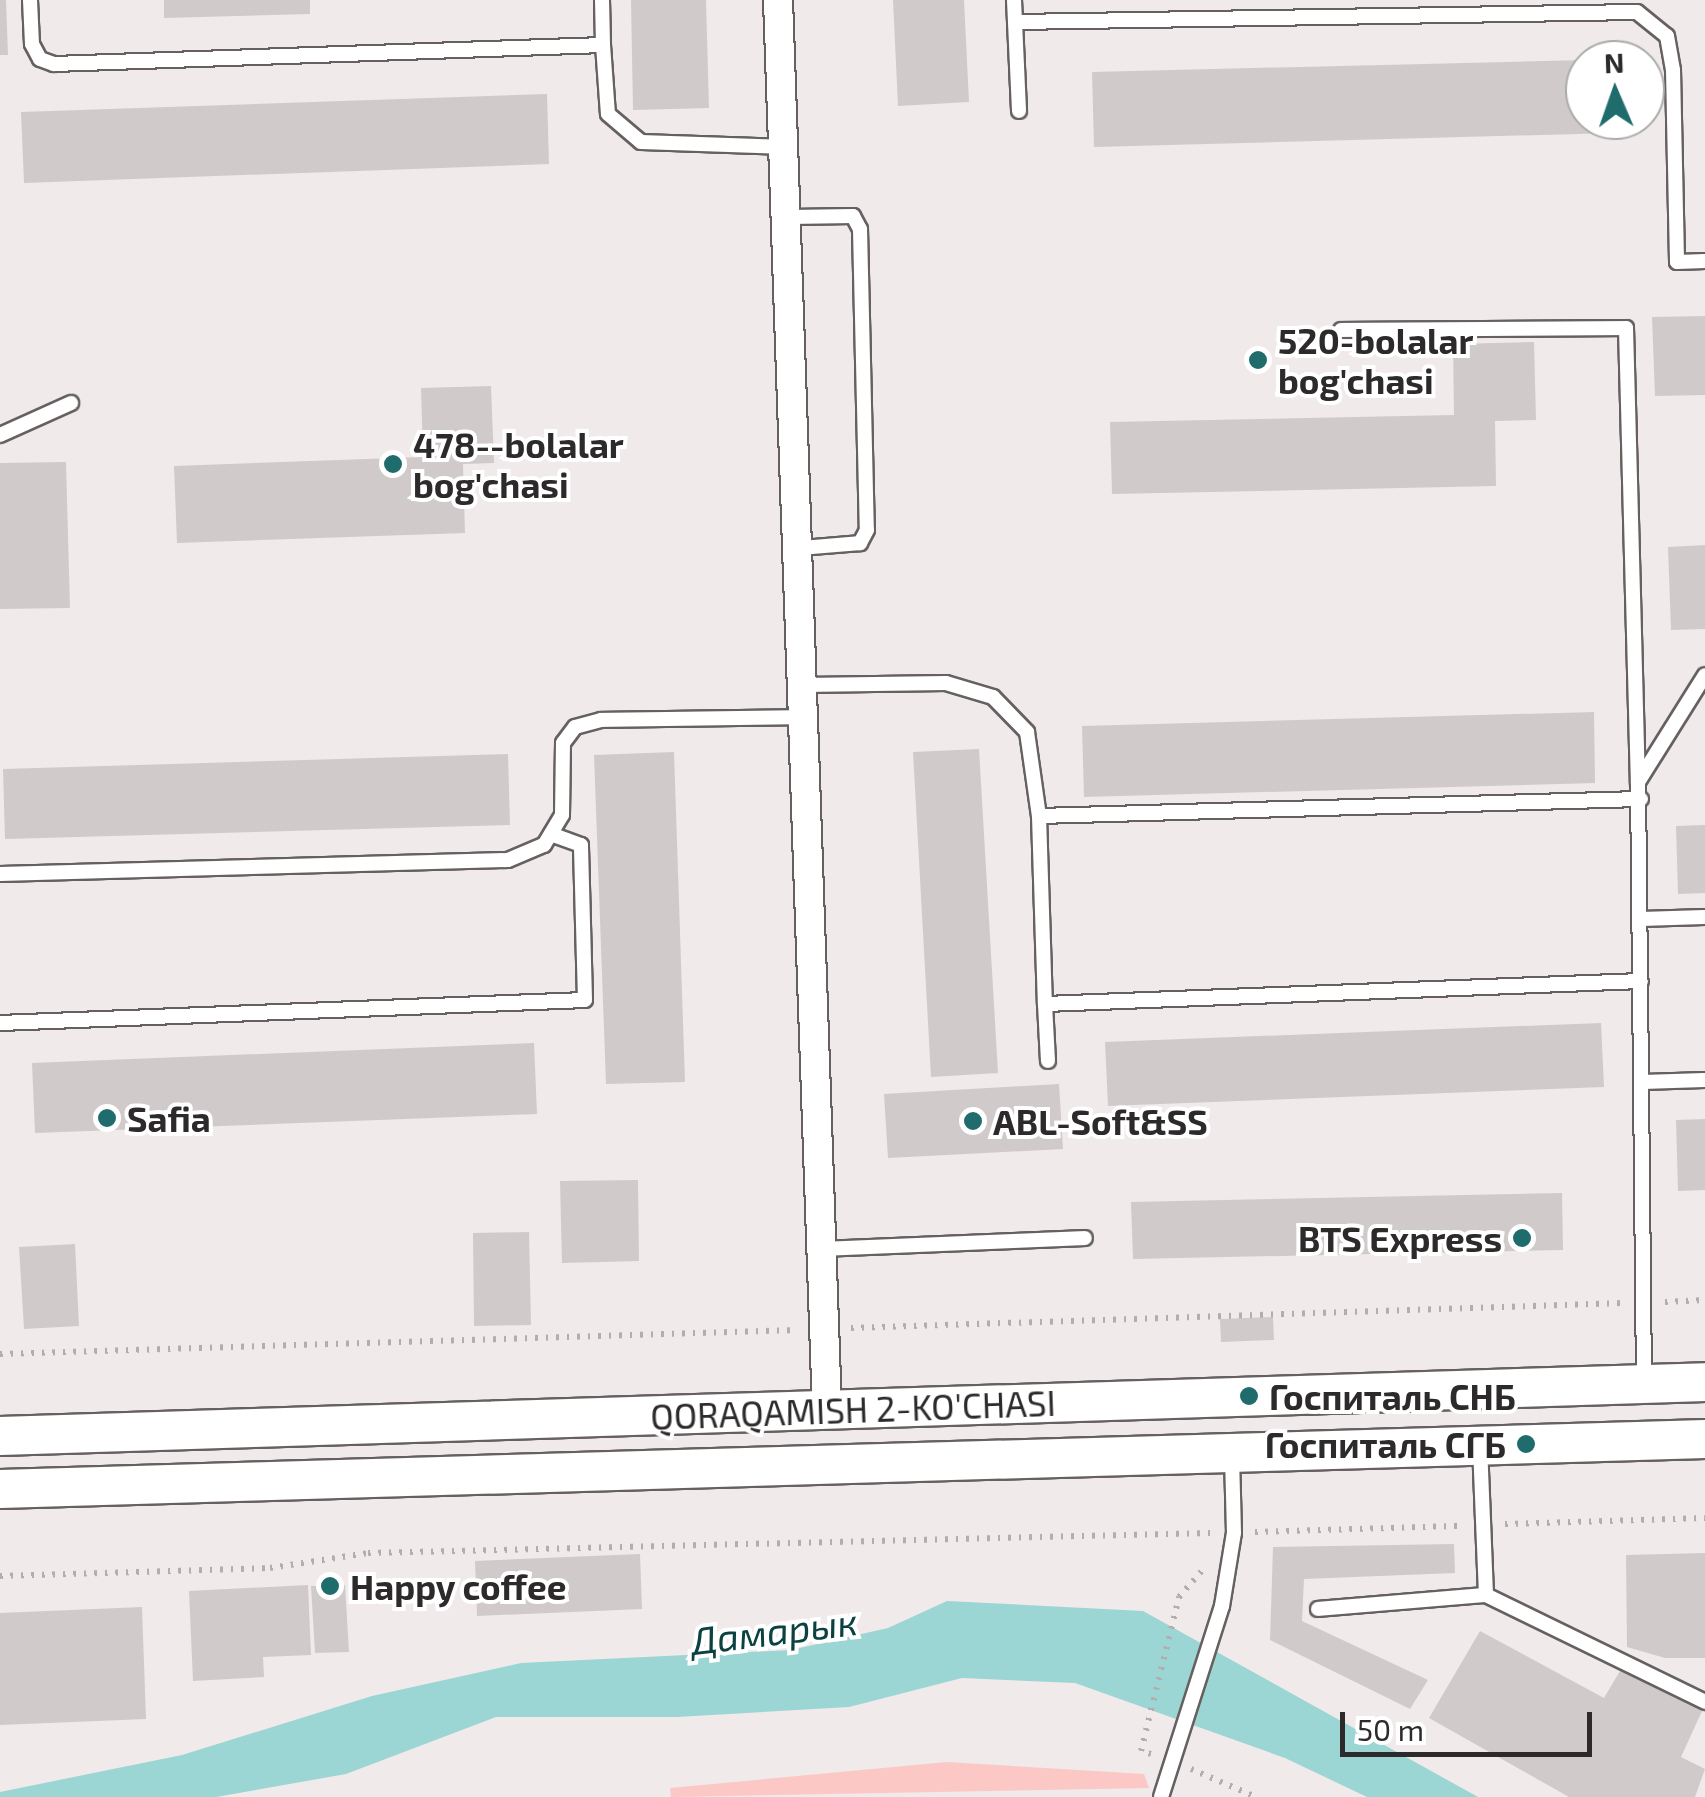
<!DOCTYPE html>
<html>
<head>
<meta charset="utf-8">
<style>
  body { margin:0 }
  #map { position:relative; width:1705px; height:1797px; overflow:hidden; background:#f0eaea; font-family:"Exo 2",sans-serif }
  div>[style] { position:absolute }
  .green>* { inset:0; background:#fbc8c6 }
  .water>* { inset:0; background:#9bd5d4 }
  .building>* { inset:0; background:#d0cbca }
  .path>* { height:6px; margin-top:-3px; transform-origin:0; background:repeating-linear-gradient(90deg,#b2aeae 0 2.5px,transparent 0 10.5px) }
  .roads { filter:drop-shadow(2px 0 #666160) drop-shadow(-2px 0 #666160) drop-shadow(0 2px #666160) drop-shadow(0 -2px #666160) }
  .lane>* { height:14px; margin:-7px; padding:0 7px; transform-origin:7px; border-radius:7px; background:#fff }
  .street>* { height:28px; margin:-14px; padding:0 14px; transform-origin:14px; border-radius:14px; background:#fff }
  .secondary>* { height:38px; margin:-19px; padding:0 19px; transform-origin:19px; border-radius:19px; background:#fff }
  .dots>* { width:28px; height:28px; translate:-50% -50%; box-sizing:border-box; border:5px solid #fff; border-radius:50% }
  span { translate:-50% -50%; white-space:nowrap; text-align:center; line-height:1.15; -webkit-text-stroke:8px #fff; paint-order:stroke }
  .poi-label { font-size:35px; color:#2c2a2a; font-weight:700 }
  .left { translate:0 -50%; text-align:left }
  .right { translate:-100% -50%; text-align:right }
  .street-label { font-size:35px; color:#2c2a2a }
  .water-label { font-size:38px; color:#0a4141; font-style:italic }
  .north { position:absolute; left:1565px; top:40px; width:100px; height:100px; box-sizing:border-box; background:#fff; border:2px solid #abaaaa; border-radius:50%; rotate:358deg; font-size:28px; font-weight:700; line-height:40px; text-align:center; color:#2c2a2a }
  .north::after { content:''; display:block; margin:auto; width:35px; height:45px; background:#206c6d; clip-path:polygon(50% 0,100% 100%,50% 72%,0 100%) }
  .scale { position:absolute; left:1340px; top:1712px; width:252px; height:45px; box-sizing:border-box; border:5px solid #2c2a2a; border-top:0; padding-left:12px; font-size:30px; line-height:35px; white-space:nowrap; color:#2c2a2a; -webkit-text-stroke:8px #fff; paint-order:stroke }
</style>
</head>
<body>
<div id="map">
  <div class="green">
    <div style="clip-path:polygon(947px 1762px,1144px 1774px,1149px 1788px,671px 1797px,670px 1788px)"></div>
  </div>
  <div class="water">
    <div style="clip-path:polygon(947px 1601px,1143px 1611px,1478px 1797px,1367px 1797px,1285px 1758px,1075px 1683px,962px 1678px,849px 1707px,677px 1717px,496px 1717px,346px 1774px,216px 1797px,0 1797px,0 1792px,182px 1755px,372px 1696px,521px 1663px,791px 1650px,888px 1628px)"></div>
  </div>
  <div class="building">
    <div style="clip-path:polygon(0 0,6px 0,8px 55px,0 55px)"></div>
    <div style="clip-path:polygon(164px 0,310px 0,310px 14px,164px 18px)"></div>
    <div style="clip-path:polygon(631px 0,706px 0,709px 108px,633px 110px)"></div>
    <div style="clip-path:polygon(893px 0,964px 0,969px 102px,898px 106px)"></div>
    <div style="clip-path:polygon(1585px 60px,1585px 120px,1614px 120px,1614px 133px,1094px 147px,1092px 72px)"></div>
    <div style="clip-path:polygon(547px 94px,549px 164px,24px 183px,21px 112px)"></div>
    <div style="clip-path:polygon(1705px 316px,1705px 395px,1655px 396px,1652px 317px)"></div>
    <div style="clip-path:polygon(1534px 342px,1536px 420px,1495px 421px,1496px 486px,1112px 494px,1110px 422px,1454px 415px,1453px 344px)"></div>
    <div style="clip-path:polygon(491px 386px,494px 463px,463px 464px,465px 533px,177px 543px,174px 466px,423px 457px,421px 388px)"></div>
    <div style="clip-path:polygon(66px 462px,70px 608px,0 609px,0 463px)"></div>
    <div style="clip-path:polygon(1705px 545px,1705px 629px,1671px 630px,1668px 547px)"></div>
    <div style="clip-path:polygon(1594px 712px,1595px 783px,1084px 797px,1082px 726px)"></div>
    <div style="clip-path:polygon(979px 749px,998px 1073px,931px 1077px,913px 752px)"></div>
    <div style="clip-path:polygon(674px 752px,685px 1082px,606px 1084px,594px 755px)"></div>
    <div style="clip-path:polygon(508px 754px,510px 825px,5px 839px,3px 769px)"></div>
    <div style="clip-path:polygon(1705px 825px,1705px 893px,1678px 894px,1676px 826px)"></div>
    <div style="clip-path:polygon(1601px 1023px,1604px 1087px,1108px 1106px,1105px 1042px)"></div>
    <div style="clip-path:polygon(534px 1043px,537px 1114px,35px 1133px,32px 1063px)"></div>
    <div style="clip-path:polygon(1059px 1084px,1063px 1149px,888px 1158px,884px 1094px)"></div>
    <div style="clip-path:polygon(1705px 1119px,1705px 1190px,1678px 1191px,1676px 1120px)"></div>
    <div style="clip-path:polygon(638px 1180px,639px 1261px,562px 1263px,560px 1181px)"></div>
    <div style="clip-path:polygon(1562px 1193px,1563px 1250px,1133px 1259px,1131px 1202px)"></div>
    <div style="clip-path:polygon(529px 1232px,531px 1325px,474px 1326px,473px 1233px)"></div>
    <div style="clip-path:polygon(75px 1244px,79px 1326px,24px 1329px,19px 1247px)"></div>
    <div style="clip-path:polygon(1273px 1317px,1274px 1340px,1221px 1342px,1220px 1319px)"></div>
    <div style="clip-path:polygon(1454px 1544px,1455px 1573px,1304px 1579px,1302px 1621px,1428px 1680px,1410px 1709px,1270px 1640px,1273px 1547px)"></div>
    <div style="clip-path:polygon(1705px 1553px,1705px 1658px,1665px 1658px,1627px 1647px,1626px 1555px)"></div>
    <div style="clip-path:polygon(640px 1554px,642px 1609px,477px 1616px,475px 1561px)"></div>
    <div style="clip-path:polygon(308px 1585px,311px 1655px,263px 1657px,264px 1677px,193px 1681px,189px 1591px)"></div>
    <div style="clip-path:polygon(345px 1585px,349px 1652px,315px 1653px,311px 1586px)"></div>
    <div style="clip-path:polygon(142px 1607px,146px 1719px,0 1725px,0 1613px)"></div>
    <div style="clip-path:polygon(1480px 1631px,1604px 1698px,1620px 1671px,1702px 1711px,1681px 1757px,1705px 1769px,1695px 1797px,1569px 1797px,1429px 1718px)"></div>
  </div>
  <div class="path">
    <div style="left:1665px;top:1302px;width:40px;rotate:-2.9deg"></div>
    <div style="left:851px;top:1328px;width:772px;rotate:-1.85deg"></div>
    <div style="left:0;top:1354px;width:798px;rotate:-1.72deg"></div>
    <div style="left:1505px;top:1524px;width:200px;rotate:-1.7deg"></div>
    <div style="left:1255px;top:1532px;width:207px;rotate:-1.7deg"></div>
    <div style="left:0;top:1576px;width:270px;rotate:-1.7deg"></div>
    <div style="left:270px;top:1568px;width:99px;rotate:-8.7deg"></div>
    <div style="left:368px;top:1553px;width:844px;rotate:-1.36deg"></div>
    <div style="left:1151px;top:1754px;width:10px;rotate:-163deg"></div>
    <div style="left:1141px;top:1751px;width:159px;rotate:-76.1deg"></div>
    <div style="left:1179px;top:1597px;width:38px;rotate:-49deg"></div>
    <div style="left:1191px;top:1769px;width:71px;rotate:23.3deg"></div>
  </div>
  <div class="roads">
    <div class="lane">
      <div style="left:30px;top:0;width:44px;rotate:87.4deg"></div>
      <div style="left:32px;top:44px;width:17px;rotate:62deg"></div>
      <div style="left:40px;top:59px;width:15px;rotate:20deg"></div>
      <div style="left:54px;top:64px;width:549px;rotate:-1.98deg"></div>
      <div style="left:603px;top:45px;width:69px;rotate:85.9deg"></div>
      <div style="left:608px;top:114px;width:43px;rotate:40.3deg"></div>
      <div style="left:641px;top:142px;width:146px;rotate:2deg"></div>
      <div style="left:602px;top:0;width:45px;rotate:88.7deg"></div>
      <div style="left:1014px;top:0;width:111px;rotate:87.4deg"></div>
      <div style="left:1015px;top:22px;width:622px;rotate:-0.92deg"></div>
      <div style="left:1637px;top:12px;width:38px;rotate:39deg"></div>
      <div style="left:1667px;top:36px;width:35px;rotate:80deg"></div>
      <div style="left:1673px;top:70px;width:192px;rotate:88.8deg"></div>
      <div style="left:1677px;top:262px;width:28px;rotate:-2deg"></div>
      <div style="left:790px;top:217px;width:63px;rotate:-0.9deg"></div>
      <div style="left:853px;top:216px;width:15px;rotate:62deg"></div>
      <div style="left:860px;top:229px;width:301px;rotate:88.7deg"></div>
      <div style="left:867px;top:530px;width:15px;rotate:118deg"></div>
      <div style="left:860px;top:543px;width:60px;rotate:175.2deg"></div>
      <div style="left:1341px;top:330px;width:285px;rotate:-0.4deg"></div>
      <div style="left:1626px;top:328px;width:454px;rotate:88.5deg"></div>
      <div style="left:0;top:435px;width:78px;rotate:-24.3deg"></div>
      <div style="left:804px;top:685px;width:142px;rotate:-0.8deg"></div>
      <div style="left:946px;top:683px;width:49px;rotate:16.6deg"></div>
      <div style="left:993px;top:697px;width:49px;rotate:45.8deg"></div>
      <div style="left:1027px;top:732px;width:85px;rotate:81.9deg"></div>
      <div style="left:1039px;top:816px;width:188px;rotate:88.2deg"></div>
      <div style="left:1045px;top:1004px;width:596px;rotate:-2.21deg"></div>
      <div style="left:1039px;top:816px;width:602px;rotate:-1.62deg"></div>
      <div style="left:0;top:874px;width:508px;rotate:-1.58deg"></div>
      <div style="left:508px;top:860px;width:39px;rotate:-23deg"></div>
      <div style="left:544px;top:845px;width:35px;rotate:-59deg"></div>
      <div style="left:562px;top:815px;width:72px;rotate:-89.2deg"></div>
      <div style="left:563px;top:743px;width:20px;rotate:-53deg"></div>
      <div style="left:575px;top:727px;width:27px;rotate:-15deg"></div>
      <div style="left:601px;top:720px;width:203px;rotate:-0.8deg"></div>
      <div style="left:1640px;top:919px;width:65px;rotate:-1.8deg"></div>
      <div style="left:1045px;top:1004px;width:57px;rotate:87deg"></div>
      <div style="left:0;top:1023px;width:585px;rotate:-2.25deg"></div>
      <div style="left:585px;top:1000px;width:155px;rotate:-91.5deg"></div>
      <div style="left:581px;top:845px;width:32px;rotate:-160deg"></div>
      <div style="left:1642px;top:1082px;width:63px;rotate:-1.8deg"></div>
      <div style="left:822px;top:1249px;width:263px;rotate:-2.4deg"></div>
      <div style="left:1644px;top:1384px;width:602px;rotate:-90.57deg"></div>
      <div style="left:1638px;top:782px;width:126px;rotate:-57.9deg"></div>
      <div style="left:1486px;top:1595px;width:244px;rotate:26deg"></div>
      <div style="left:1318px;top:1609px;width:169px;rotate:-4.8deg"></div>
      <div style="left:1486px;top:1595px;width:148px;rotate:-92.3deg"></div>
      <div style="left:1161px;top:1797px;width:201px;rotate:-72.3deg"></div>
      <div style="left:1222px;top:1606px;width:74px;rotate:-80.7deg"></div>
      <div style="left:1234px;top:1533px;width:79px;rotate:-91.5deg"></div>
    </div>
    <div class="street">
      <div style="left:778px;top:0;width:1410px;rotate:88.01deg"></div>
    </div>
    <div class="secondary">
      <div style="left:0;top:1436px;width:1706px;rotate:-1.81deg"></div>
      <div style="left:0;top:1489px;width:1706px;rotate:-1.68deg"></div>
    </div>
  </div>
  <div class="dots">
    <div style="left:1258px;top:360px;background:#206c6d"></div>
    <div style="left:393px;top:464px;background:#206c6d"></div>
    <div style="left:107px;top:1118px;background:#206c6d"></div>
    <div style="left:973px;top:1121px;background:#206c6d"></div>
    <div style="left:1522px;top:1238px;background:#206c6d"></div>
    <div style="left:1249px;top:1396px;background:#206c6d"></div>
    <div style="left:1526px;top:1444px;background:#206c6d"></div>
    <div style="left:330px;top:1586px;background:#206c6d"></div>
  </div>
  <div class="poi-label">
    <span class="left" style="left:1278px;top:360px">520-bolalar<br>bog'chasi</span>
    <span class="left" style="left:413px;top:464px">478--bolalar<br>bog'chasi</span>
    <span class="left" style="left:127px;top:1118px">Safia</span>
    <span class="left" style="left:993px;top:1121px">ABL-Soft&amp;SS</span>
    <span class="right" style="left:1502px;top:1238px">BTS Express</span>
    <span class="left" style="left:1269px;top:1396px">Госпиталь СНБ</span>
    <span class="right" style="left:1506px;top:1444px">Госпиталь СГБ</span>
    <span class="left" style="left:350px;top:1586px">Happy coffee</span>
  </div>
  <div class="street-label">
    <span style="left:853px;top:1409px;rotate:-2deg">QORAQAMISH 2-KO'CHASI</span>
  </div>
  <div class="water-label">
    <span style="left:774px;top:1631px;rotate:-7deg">Дамарык</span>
  </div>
  <div class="north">N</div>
  <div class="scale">50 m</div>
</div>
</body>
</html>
